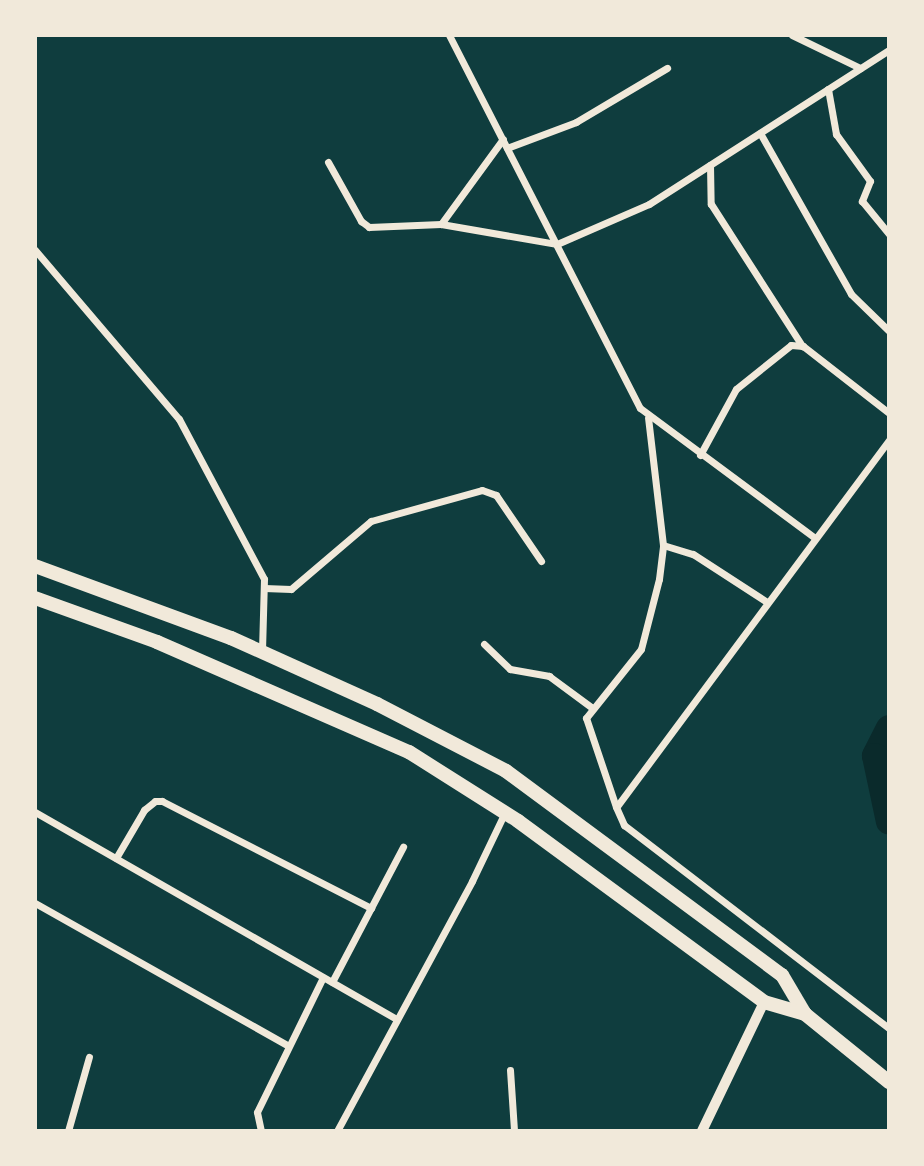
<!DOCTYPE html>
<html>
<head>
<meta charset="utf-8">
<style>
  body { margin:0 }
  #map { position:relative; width:924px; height:1166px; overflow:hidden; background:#0f3d3e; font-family:Lato,sans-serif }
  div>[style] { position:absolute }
  .river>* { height:26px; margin:-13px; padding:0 13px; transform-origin:13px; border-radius:13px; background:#0a2a2b }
  .minor>* { height:7px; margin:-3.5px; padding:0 3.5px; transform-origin:3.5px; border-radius:3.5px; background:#f1e9da }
  .tertiary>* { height:10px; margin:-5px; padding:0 5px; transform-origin:5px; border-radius:5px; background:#f1e9da }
  .trunk>* { height:14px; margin:-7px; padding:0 7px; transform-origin:7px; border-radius:7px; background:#f1e9da }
  span { translate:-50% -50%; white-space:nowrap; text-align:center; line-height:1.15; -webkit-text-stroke:6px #f1e9da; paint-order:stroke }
  .frame { position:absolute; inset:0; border:37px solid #f1e9da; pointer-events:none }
</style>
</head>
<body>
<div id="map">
  <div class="river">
    <div style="left:889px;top:728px;width:31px;rotate:117deg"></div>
    <div style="left:875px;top:756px;width:67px;rotate:78deg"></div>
  </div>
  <div class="minor">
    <div style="left:449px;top:35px;width:419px;rotate:62.9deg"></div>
    <div style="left:640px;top:408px;width:218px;rotate:36.6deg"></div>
    <div style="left:792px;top:35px;width:76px;rotate:25.9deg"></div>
    <div style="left:828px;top:89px;width:46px;rotate:79.9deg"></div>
    <div style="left:836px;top:134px;width:58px;rotate:54.1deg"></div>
    <div style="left:870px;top:181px;width:22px;rotate:112deg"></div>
    <div style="left:862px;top:201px;width:43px;rotate:50.7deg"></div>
    <div style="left:760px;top:133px;width:185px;rotate:60.5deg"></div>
    <div style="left:851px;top:294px;width:53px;rotate:44.2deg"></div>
    <div style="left:507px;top:148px;width:74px;rotate:-20.6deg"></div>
    <div style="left:576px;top:122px;width:106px;rotate:-30.7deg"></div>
    <div style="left:328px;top:162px;width:68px;rotate:60.8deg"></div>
    <div style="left:361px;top:221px;width:10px;rotate:37deg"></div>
    <div style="left:369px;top:227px;width:72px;rotate:-2.4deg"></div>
    <div style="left:441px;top:224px;width:118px;rotate:9.8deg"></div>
    <div style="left:557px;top:244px;width:100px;rotate:-23.5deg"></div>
    <div style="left:649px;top:204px;width:285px;rotate:-32.7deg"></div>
    <div style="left:710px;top:165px;width:39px;rotate:89deg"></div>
    <div style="left:711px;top:204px;width:169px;rotate:57.3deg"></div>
    <div style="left:441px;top:224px;width:105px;rotate:-53.9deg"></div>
    <div style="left:35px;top:250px;width:222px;rotate:49.6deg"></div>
    <div style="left:179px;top:419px;width:181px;rotate:62deg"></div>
    <div style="left:264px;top:579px;width:72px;rotate:91.6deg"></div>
    <div style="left:889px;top:440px;width:457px;rotate:126.6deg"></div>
    <div style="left:616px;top:807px;width:20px;rotate:66deg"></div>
    <div style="left:624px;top:825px;width:334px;rotate:37.5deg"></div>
    <div style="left:700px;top:455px;width:75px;rotate:-61.4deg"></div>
    <div style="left:736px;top:389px;width:70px;rotate:-38.7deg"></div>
    <div style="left:791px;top:345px;width:12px;rotate:5deg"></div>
    <div style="left:803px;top:346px;width:109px;rotate:37.9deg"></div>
    <div style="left:663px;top:545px;width:31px;rotate:17deg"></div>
    <div style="left:693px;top:554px;width:88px;rotate:33deg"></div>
    <div style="left:264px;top:588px;width:27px;rotate:2deg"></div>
    <div style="left:291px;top:589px;width:105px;rotate:-40.4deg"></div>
    <div style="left:371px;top:521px;width:115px;rotate:-15.6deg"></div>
    <div style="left:482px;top:490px;width:15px;rotate:20deg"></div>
    <div style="left:496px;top:495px;width:80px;rotate:55.7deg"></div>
    <div style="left:484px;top:644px;width:36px;rotate:44deg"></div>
    <div style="left:510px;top:669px;width:40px;rotate:10deg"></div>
    <div style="left:549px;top:676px;width:52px;rotate:36.4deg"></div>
    <div style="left:616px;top:807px;width:94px;rotate:-108.6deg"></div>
    <div style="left:586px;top:718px;width:88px;rotate:-51.4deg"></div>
    <div style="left:641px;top:649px;width:72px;rotate:-75.6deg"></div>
    <div style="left:659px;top:579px;width:34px;rotate:-83deg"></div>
    <div style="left:663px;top:545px;width:128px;rotate:-96.7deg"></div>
    <div style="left:35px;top:812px;width:417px;rotate:29.8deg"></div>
    <div style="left:116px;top:858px;width:56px;rotate:-59.7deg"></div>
    <div style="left:144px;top:810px;width:14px;rotate:-39deg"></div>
    <div style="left:155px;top:801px;width:7px"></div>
    <div style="left:162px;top:801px;width:235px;rotate:27.1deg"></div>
    <div style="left:35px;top:903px;width:291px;rotate:29.4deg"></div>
    <div style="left:332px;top:982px;width:153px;rotate:-62.3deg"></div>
    <div style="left:510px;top:1070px;width:61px;rotate:86.2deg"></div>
    <div style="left:68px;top:1131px;width:77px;rotate:-74.2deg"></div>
    <div style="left:261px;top:1131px;width:19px;rotate:-102deg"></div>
    <div style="left:257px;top:1112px;width:150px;rotate:-63.9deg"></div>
    <div style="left:337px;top:1131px;width:284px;rotate:-61.6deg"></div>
    <div style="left:472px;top:881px;width:76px;rotate:-64.4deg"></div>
  </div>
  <div class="tertiary">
    <div style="left:702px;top:1131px;width:143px;rotate:-64.3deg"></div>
  </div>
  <div class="trunk">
    <div style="left:35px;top:566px;width:209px;rotate:20.2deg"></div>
    <div style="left:231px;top:638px;width:160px;rotate:24.3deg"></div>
    <div style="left:377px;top:704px;width:145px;rotate:27.4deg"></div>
    <div style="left:506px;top:771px;width:343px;rotate:36.5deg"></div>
    <div style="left:782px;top:975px;width:45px;rotate:59.5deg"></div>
    <div style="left:805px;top:1014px;width:108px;rotate:39deg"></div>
    <div style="left:35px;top:598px;width:130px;rotate:19.8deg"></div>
    <div style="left:157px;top:642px;width:275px;rotate:23.6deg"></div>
    <div style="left:409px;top:752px;width:129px;rotate:32.3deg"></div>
    <div style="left:518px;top:821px;width:305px;rotate:36.3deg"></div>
    <div style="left:764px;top:1002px;width:43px;rotate:16.3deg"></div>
  </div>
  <div class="frame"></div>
</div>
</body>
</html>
